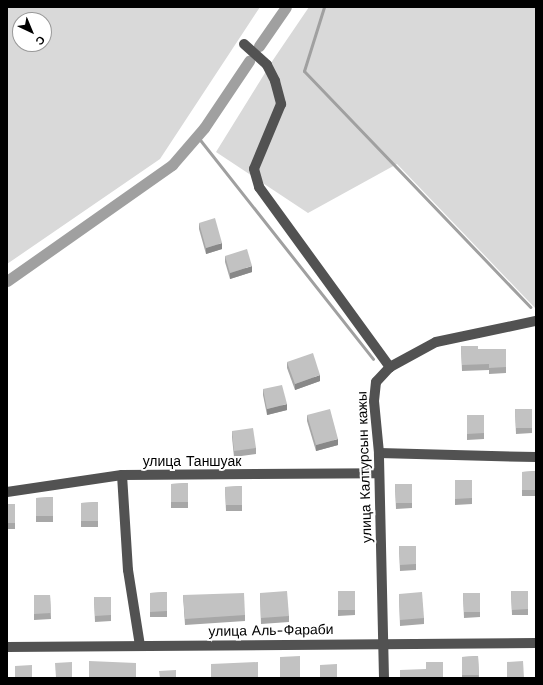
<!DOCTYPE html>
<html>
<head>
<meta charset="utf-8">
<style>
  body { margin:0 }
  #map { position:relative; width:543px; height:685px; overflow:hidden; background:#fff; font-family:"Work Sans",sans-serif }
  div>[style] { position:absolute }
  .green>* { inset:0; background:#d9d9d9 }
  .stream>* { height:3px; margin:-1.5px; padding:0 1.5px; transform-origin:1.5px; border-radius:1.5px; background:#a0a0a0 }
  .canal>* { height:11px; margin:-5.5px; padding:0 5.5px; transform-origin:5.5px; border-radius:5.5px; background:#a0a0a0 }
  .minor>* { height:10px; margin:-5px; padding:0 5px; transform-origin:5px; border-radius:5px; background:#525252 }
  .wall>* { inset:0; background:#a7a7a7 }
  .shaded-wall>* { inset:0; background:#888 }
  .building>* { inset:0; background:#c2c2c2 }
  span { translate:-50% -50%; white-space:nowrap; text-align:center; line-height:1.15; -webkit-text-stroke:4px #fff; paint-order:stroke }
  .street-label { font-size:14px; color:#000 }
  .frame { position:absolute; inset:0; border:8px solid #000; pointer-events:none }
  .north { position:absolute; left:12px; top:12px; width:40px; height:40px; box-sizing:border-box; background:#fff; border:1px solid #999; border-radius:50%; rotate:136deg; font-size:11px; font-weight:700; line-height:16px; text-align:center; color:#000 }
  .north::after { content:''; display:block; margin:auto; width:14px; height:18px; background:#000; clip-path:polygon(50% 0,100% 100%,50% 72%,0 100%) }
</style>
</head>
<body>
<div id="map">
  <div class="green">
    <div style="clip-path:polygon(evenodd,7px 7px,260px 7px,160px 159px,7px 264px,7px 7px,20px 20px,44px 20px,44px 44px,20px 44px,20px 20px)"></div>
    <div style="clip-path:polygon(309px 7px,536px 7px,536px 309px,397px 164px,308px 213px,216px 152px,273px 60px)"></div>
  </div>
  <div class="stream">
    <div style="left:324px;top:7px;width:67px;rotate:107.4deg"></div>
    <div style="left:304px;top:71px;width:327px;rotate:46.2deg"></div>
    <div style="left:197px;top:136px;width:284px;rotate:51.7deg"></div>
  </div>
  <div class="canal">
    <div style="left:259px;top:46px;width:47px;rotate:-55.3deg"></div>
    <div style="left:7px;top:281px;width:202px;rotate:-35.1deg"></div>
    <div style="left:172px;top:165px;width:49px;rotate:-49.1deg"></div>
    <div style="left:204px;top:128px;width:81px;rotate:-56.1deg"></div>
  </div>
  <div class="minor">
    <div style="left:244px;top:44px;width:31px;rotate:42deg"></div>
    <div style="left:267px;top:65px;width:18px;rotate:63deg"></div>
    <div style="left:275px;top:81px;width:24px;rotate:75deg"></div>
    <div style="left:281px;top:104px;width:70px;rotate:112.6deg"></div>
    <div style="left:254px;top:169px;width:19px;rotate:74deg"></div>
    <div style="left:259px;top:187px;width:223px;rotate:54deg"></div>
    <div style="left:379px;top:453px;width:157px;rotate:1.5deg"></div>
    <div style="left:122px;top:475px;width:95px;rotate:86.4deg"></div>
    <div style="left:128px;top:570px;width:77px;rotate:81deg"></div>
    <div style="left:7px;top:492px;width:116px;rotate:-8.4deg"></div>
    <div style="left:122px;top:475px;width:256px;rotate:-0.4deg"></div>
    <div style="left:7px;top:647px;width:529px;rotate:-0.43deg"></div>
    <div style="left:384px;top:678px;width:225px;rotate:-91.3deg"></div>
    <div style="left:379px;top:453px;width:52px;rotate:-95.5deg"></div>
    <div style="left:374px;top:401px;width:19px;rotate:-84deg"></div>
    <div style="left:376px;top:382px;width:21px;rotate:-47deg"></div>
    <div style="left:390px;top:367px;width:52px;rotate:-28.5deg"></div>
    <div style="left:436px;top:342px;width:102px;rotate:-11.9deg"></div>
  </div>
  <div class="wall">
    <div style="clip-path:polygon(199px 223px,222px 249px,206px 254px,199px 229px)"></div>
    <div style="clip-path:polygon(225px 256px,252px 272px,230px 279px,225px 262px)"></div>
    <div style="clip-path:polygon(461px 346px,478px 349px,506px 349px,506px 373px,489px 374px,489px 370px,462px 371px)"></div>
    <div style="clip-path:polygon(287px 362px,320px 381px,295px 390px,287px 368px)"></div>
    <div style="clip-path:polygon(263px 389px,287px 410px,267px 415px,263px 395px)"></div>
    <div style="clip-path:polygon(515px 409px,532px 409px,532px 433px,516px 434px)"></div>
    <div style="clip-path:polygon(307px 415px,338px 445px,316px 451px,307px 421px)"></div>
    <div style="clip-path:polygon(467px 415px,484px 415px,484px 439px,467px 440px)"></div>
    <div style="clip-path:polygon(232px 431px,256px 448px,256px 454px,234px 457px,232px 437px)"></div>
    <div style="clip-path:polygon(536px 471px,536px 496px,522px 496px,522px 472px)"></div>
    <div style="clip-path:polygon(455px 480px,472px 480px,472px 504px,455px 505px)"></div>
    <div style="clip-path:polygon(188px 483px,188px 508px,171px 508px,171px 484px)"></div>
    <div style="clip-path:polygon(395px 484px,412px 484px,412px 508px,396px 509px)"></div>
    <div style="clip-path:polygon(242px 486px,242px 511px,226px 511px,225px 487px)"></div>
    <div style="clip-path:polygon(53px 497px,53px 522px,36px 522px,36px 498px)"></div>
    <div style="clip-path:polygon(98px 502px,98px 527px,81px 527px,81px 503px)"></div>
    <div style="clip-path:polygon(7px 504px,15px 504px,15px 529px,7px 529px)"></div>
    <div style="clip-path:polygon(399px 546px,416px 546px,416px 570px,400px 571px)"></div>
    <div style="clip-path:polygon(338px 591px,355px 591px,355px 615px,338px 616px)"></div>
    <div style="clip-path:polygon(511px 591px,528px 591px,528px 615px,512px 615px)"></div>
    <div style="clip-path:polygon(167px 592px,167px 617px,150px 617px,150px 593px)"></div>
    <div style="clip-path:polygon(260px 593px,289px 616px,289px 622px,261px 624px)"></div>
    <div style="clip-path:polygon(463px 593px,480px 593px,480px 617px,464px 618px)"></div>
    <div style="clip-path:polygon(399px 594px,424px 618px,424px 624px,400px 626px)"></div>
    <div style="clip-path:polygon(34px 595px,50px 595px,51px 619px,34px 620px)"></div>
    <div style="clip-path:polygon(183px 595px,245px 615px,245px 621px,185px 625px)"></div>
    <div style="clip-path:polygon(94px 597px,111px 597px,111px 621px,95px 622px)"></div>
    <div style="clip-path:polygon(478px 656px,479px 678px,462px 678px,462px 657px)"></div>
  </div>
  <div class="shaded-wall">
    <div style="clip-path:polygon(222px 243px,222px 249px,206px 254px,206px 248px)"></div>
    <div style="clip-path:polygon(252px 266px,252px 272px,230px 279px,230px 273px)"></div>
    <div style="clip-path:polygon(320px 375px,320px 381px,295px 390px,295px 384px)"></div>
    <div style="clip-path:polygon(287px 404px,287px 410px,267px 415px,267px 409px)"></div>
    <div style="clip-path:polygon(338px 439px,338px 445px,316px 451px,316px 445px)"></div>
  </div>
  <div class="building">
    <div style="clip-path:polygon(215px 218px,222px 243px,206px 248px,199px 223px)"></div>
    <div style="clip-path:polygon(247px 249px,252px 266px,230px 273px,225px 256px)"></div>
    <div style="clip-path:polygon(461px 346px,478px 346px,478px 349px,506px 349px,506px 367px,489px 368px,489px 364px,462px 365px)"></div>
    <div style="clip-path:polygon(313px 353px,320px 375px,295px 384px,287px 362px)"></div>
    <div style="clip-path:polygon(282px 385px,287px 404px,267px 409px,263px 389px)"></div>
    <div style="clip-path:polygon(330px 409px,338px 439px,316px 445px,307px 415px)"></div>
    <div style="clip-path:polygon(515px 409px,532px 409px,532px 428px,516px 428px)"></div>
    <div style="clip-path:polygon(467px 415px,484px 415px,484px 433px,467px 434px)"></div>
    <div style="clip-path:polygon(253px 428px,256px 448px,234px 451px,232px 431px)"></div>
    <div style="clip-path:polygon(536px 471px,536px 490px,522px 490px,522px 472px)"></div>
    <div style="clip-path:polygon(455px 480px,472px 480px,472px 498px,455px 499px)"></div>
    <div style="clip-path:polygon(188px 483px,188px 502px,171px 502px,171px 484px)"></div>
    <div style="clip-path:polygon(395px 484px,412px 484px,412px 503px,396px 503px)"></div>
    <div style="clip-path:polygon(242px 486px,242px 505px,226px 505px,225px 487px)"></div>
    <div style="clip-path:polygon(53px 497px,53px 516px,36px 516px,36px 498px)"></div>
    <div style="clip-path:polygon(98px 502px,98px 521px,81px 521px,81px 503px)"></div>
    <div style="clip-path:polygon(7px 504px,15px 504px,15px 523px,7px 523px)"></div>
    <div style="clip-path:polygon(399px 546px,416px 546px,416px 564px,400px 565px)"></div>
    <div style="clip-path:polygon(287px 591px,289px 616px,261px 618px,260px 593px)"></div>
    <div style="clip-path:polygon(338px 591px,355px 591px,355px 610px,338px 610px)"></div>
    <div style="clip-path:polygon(511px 591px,528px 591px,528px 609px,512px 610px)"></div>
    <div style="clip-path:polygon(167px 592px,167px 611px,150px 612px,150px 593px)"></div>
    <div style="clip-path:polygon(422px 592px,424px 618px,400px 620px,399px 594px)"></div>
    <div style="clip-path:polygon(244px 593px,245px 615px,185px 619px,183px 595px)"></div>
    <div style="clip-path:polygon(463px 593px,480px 593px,480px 612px,464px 612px)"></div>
    <div style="clip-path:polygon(34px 595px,50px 595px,51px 613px,34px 614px)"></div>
    <div style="clip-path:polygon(94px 597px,111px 597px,111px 615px,95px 616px)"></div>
    <div style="clip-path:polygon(300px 656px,300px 678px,280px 678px,280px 657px)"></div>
    <div style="clip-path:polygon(478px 656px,479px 675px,462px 675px,462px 657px)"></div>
    <div style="clip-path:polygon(89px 661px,136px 663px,136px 678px,89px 678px)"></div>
    <div style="clip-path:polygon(523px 661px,524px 678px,507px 678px,507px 662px)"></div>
    <div style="clip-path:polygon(72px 662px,72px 678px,56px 678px,55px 663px)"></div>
    <div style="clip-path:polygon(258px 662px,258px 678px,211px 678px,211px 664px)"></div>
    <div style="clip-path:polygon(426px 662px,443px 662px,443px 678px,400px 678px,400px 670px,426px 669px)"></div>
    <div style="clip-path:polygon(337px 664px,337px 678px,320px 678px,320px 665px)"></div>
    <div style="clip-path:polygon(32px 665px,32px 678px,15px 678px,15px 666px)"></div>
    <div style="clip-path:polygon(176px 670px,176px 678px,160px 678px,159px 671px)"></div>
  </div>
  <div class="street-label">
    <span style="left:192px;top:461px">улица Таншуак</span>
    <span style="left:364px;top:467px;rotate:-92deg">улица Калтурсын кажы</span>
    <span style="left:271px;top:630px;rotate:-1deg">улица Аль-Фараби</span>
  </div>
  <div class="frame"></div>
  <div class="north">С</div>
</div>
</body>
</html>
